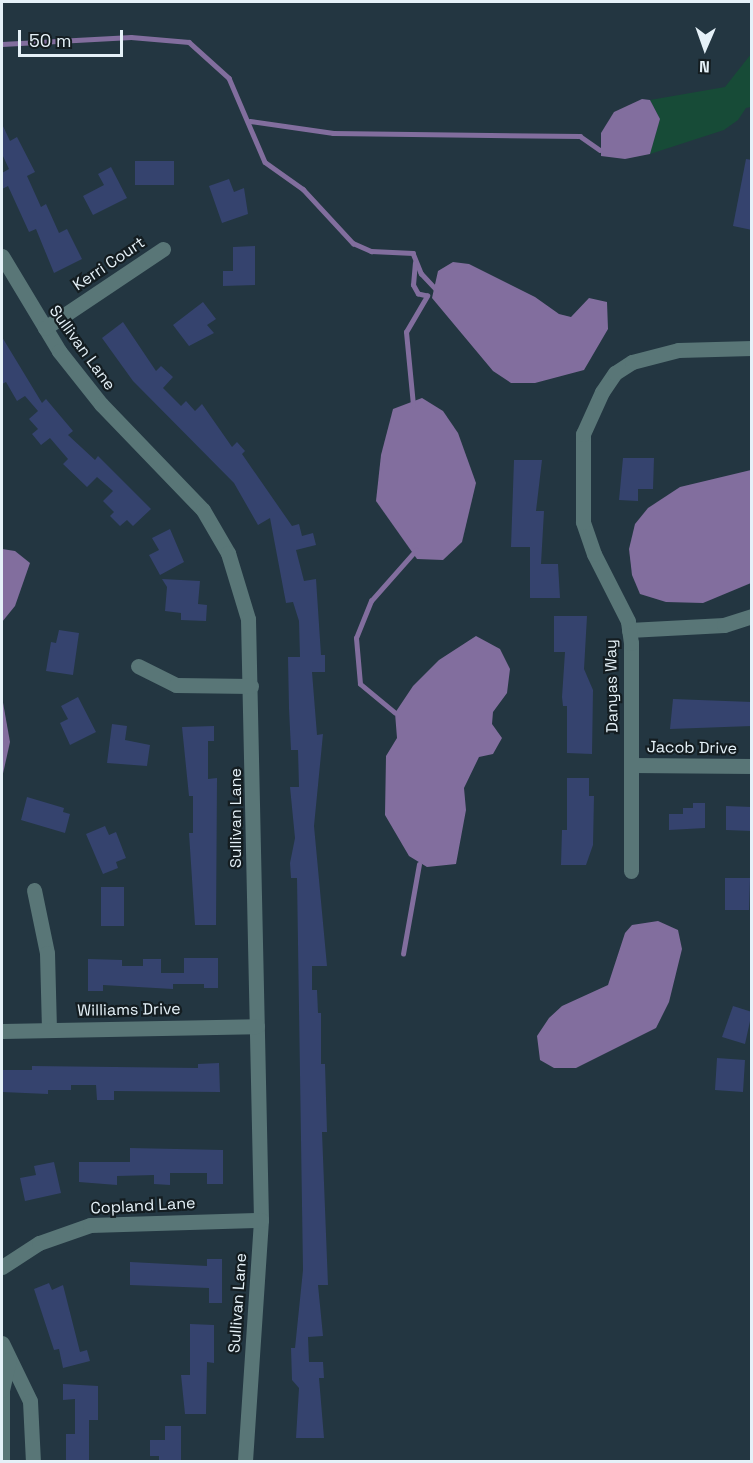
<!DOCTYPE html>
<html>
<head>
<meta charset="utf-8">
<style>
  body { margin:0 }
  #map { position:relative; width:753px; height:1463px; overflow:hidden; background:#233641; font-family:"Space Grotesk",sans-serif }
  div>[style] { position:absolute }
  .green>* { inset:0; background:#174b37 }
  .water>* { inset:0; background:#826e9e }
  .stream>* { height:4.5px; margin:-2.25px; padding:0 2.25px; transform-origin:2.25px; border-radius:2.25px; background:#826e9e }
  .building>* { inset:0; background:#35436e }
  .minor>* { height:15px; margin:-7.5px; padding:0 7.5px; transform-origin:7.5px; border-radius:7.5px; background:#597677 }
  span { translate:-50% -50%; white-space:nowrap; text-align:center; line-height:1.15; -webkit-text-stroke:4.5px #141d21; paint-order:stroke }
  .street-label { font-size:16px; color:#e5f1f8 }
  .frame { position:absolute; inset:0; border:3px solid #e5f1f8; pointer-events:none }
  .north { position:absolute; left:675px; top:18px; width:60px; height:60px; -webkit-text-stroke:4px #141d21; paint-order:stroke; rotate:182deg; font-size:16px; font-weight:700; line-height:24px; text-align:center; color:#e5f1f8 }
  .north::after { content:''; display:block; margin:auto; width:21px; height:27px; background:#e5f1f8; clip-path:polygon(50% 0,100% 100%,50% 72%,0 100%) }
  .scale { position:absolute; left:18px; top:30px; width:105px; height:27px; box-sizing:border-box; border:3px solid #e5f1f8; border-top:0; padding-left:8px; font-size:18px; line-height:21px; white-space:nowrap; color:#e5f1f8; -webkit-text-stroke:4px #141d21; paint-order:stroke }
</style>
</head>
<body>
<div id="map">
  <div class="green">
    <div style="clip-path:polygon(751px 54px,751px 107px,746px 108px,738px 120px,724px 130px,650px 154px,660px 119px,650px 100px,725px 87px)"></div>
  </div>
  <div class="water">
    <div style="clip-path:polygon(642px 99px,650px 100px,660px 119px,650px 154px,625px 159px,601px 156px,601px 133px,614px 112px)"></div>
    <div style="clip-path:polygon(453px 262px,469px 264px,535px 297px,559px 314px,571px 317px,589px 298px,607px 302px,608px 329px,584px 370px,535px 383px,511px 383px,493px 371px,432px 298px,438px 271px)"></div>
    <div style="clip-path:polygon(422px 398px,443px 411px,458px 433px,476px 483px,462px 542px,443px 560px,417px 559px,376px 501px,381px 455px,393px 409px)"></div>
    <div style="clip-path:polygon(751px 470px,751px 583px,703px 603px,666px 602px,640px 594px,632px 575px,629px 549px,635px 524px,648px 508px,680px 487px)"></div>
    <div style="clip-path:polygon(2px 549px,15px 551px,30px 563px,15px 606px,2px 622px)"></div>
    <div style="clip-path:polygon(476px 636px,500px 649px,510px 669px,507px 693px,493px 712px,492px 724px,502px 738px,493px 754px,479px 757px,464px 788px,466px 810px,456px 864px,427px 867px,409px 856px,385px 815px,386px 756px,397px 738px,395px 713px,413px 686px,439px 660px)"></div>
    <div style="clip-path:polygon(2px 697px,10px 742px,2px 778px)"></div>
    <div style="clip-path:polygon(658px 921px,678px 930px,682px 949px,669px 1002px,656px 1028px,576px 1068px,554px 1068px,540px 1060px,537px 1036px,549px 1018px,562px 1006px,608px 985px,625px 933px,632px 925px)"></div>
  </div>
  <div class="stream">
    <div style="left:2px;top:44px;width:129px;rotate:-3.1deg"></div>
    <div style="left:131px;top:37px;width:58px;rotate:4.9deg"></div>
    <div style="left:189px;top:42px;width:54px;rotate:42deg"></div>
    <div style="left:229px;top:78px;width:91px;rotate:66.8deg"></div>
    <div style="left:265px;top:162px;width:47px;rotate:35.4deg"></div>
    <div style="left:303px;top:189px;width:74px;rotate:47.2deg"></div>
    <div style="left:353px;top:243px;width:20px;rotate:24deg"></div>
    <div style="left:371px;top:251px;width:42px;rotate:2.7deg"></div>
    <div style="left:413px;top:253px;width:22px;rotate:68deg"></div>
    <div style="left:421px;top:273px;width:23px;rotate:47deg"></div>
    <div style="left:250px;top:121px;width:84px;rotate:8.2deg"></div>
    <div style="left:333px;top:133px;width:247px;rotate:0.7deg"></div>
    <div style="left:580px;top:136px;width:24px;rotate:35deg"></div>
    <div style="left:413px;top:405px;width:73px;rotate:-95.5deg"></div>
    <div style="left:406px;top:332px;width:42px;rotate:-59.7deg"></div>
    <div style="left:427px;top:296px;width:9px;rotate:-167deg"></div>
    <div style="left:418px;top:294px;width:10px;rotate:-119deg"></div>
    <div style="left:413px;top:285px;width:22px;rotate:-85deg"></div>
    <div style="left:395px;top:713px;width:45px;rotate:-140.4deg"></div>
    <div style="left:360px;top:684px;width:46px;rotate:-95deg"></div>
    <div style="left:356px;top:638px;width:40px;rotate:-68deg"></div>
    <div style="left:371px;top:601px;width:68px;rotate:-48.6deg"></div>
    <div style="left:403px;top:954px;width:91px;rotate:-79.9deg"></div>
  </div>
  <div class="building">
    <div style="clip-path:polygon(2px 124px,10px 141px,17px 137px,35px 172px,27px 176px,41px 207px,46px 204px,59px 233px,67px 229px,82px 259px,54px 273px,36px 229px,29px 232px,8px 186px,2px 189px,2px 173px,9px 169px,2px 154px)"></div>
    <div style="clip-path:polygon(746px 159px,752px 160px,752px 230px,733px 226px)"></div>
    <div style="clip-path:polygon(135px 161px,174px 161px,174px 185px,135px 185px)"></div>
    <div style="clip-path:polygon(111px 167px,127px 198px,93px 215px,83px 196px,104px 185px,98px 174px)"></div>
    <div style="clip-path:polygon(229px 179px,234px 192px,244px 188px,248px 214px,222px 223px,209px 186px)"></div>
    <div style="clip-path:polygon(255px 246px,255px 285px,223px 286px,223px 271px,233px 271px,233px 247px)"></div>
    <div style="clip-path:polygon(203px 302px,216px 319px,207px 325px,214px 333px,189px 346px,173px 325px)"></div>
    <div style="clip-path:polygon(123px 322px,156px 371px,161px 366px,173px 377px,163px 388px,181px 406px,186px 401px,195px 411px,202px 404px,232px 447px,237px 442px,245px 451px,242px 454px,292px 526px,299px 524px,302px 536px,313px 533px,316px 545px,296px 550px,304px 581px,316px 579px,321px 655px,325px 655px,325px 672px,312px 672px,317px 735px,323px 734px,314px 826px,327px 966px,312px 966px,312px 990px,317px 990px,318px 1013px,321px 1013px,321px 1064px,325px 1064px,327px 1132px,322px 1132px,328px 1285px,318px 1285px,323px 1336px,308px 1337px,309px 1362px,323px 1362px,324px 1378px,319px 1378px,324px 1438px,296px 1438px,299px 1388px,292px 1380px,291px 1348px,295px 1348px,303px 1270px,297px 878px,291px 878px,290px 863px,295px 838px,290px 787px,299px 787px,298px 750px,291px 750px,289px 708px,288px 657px,300px 657px,299px 621px,293px 602px,286px 603px,270px 518px,258px 525px,234px 483px,133px 381px,102px 338px)"></div>
    <div style="clip-path:polygon(2px 337px,42px 403px,46px 399px,73px 431px,68px 435px,95px 460px,98px 456px,151px 509px,133px 526px,127px 520px,120px 526px,110px 516px,114px 512px,103px 501px,113px 491px,97px 477px,87px 487px,63px 464px,68px 459px,50px 438px,41px 445px,32px 434px,38px 429px,29px 419px,38px 411px,25px 396px,17px 401px,6px 382px,2px 384px)"></div>
    <div style="clip-path:polygon(623px 458px,654px 458px,653px 489px,638px 489px,638px 501px,619px 500px)"></div>
    <div style="clip-path:polygon(514px 460px,542px 460px,536px 511px,544px 511px,541px 564px,558px 564px,560px 598px,530px 598px,530px 547px,511px 547px)"></div>
    <div style="clip-path:polygon(170px 529px,184px 562px,160px 575px,149px 555px,159px 550px,152px 538px)"></div>
    <div style="clip-path:polygon(162px 579px,200px 581px,198px 604px,207px 605px,206px 621px,181px 620px,181px 613px,165px 611px,167px 587px)"></div>
    <div style="clip-path:polygon(554px 616px,587px 616px,584px 669px,593px 690px,592px 754px,567px 753px,567px 706px,563px 706px,562px 697px,565px 652px,554px 652px)"></div>
    <div style="clip-path:polygon(59px 630px,79px 633px,73px 675px,46px 671px,51px 642px,56px 643px)"></div>
    <div style="clip-path:polygon(78px 697px,96px 732px,70px 745px,60px 723px,68px 719px,61px 706px)"></div>
    <div style="clip-path:polygon(673px 699px,752px 702px,752px 726px,670px 729px)"></div>
    <div style="clip-path:polygon(112px 724px,127px 726px,125px 740px,150px 745px,147px 766px,107px 763px)"></div>
    <div style="clip-path:polygon(214px 726px,214px 741px,208px 741px,208px 779px,217px 778px,216px 925px,195px 925px,189px 833px,193px 833px,193px 796px,189px 796px,182px 727px)"></div>
    <div style="clip-path:polygon(567px 778px,589px 778px,589px 796px,594px 796px,593px 845px,586px 865px,561px 865px,562px 830px,567px 830px)"></div>
    <div style="clip-path:polygon(27px 797px,64px 808px,63px 812px,70px 814px,65px 833px,21px 820px)"></div>
    <div style="clip-path:polygon(693px 803px,705px 803px,705px 828px,669px 830px,669px 814px,683px 814px,683px 808px,693px 808px)"></div>
    <div style="clip-path:polygon(726px 806px,752px 807px,752px 831px,726px 830px)"></div>
    <div style="clip-path:polygon(105px 826px,109px 835px,116px 832px,126px 858px,116px 862px,118px 868px,103px 874px,86px 834px)"></div>
    <div style="clip-path:polygon(725px 878px,750px 878px,749px 910px,725px 910px)"></div>
    <div style="clip-path:polygon(101px 887px,124px 887px,124px 926px,101px 926px)"></div>
    <div style="clip-path:polygon(184px 958px,218px 958px,218px 988px,204px 988px,204px 984px,173px 984px,173px 989px,103px 985px,103px 991px,88px 991px,88px 959px,122px 960px,122px 966px,143px 966px,143px 959px,161px 959px,161px 973px,184px 973px)"></div>
    <div style="clip-path:polygon(733px 1006px,752px 1012px,745px 1044px,722px 1037px)"></div>
    <div style="clip-path:polygon(717px 1058px,745px 1060px,743px 1092px,715px 1090px)"></div>
    <div style="clip-path:polygon(219px 1063px,220px 1092px,114px 1091px,114px 1100px,97px 1100px,96px 1085px,71px 1085px,71px 1090px,48px 1090px,48px 1094px,2px 1092px,2px 1070px,32px 1070px,32px 1066px,198px 1068px,198px 1064px)"></div>
    <div style="clip-path:polygon(130px 1148px,223px 1150px,223px 1184px,207px 1184px,207px 1173px,170px 1173px,170px 1185px,154px 1184px,154px 1175px,117px 1176px,117px 1185px,79px 1182px,79px 1162px,130px 1162px)"></div>
    <div style="clip-path:polygon(54px 1162px,61px 1193px,25px 1201px,20px 1178px,36px 1175px,34px 1166px)"></div>
    <div style="clip-path:polygon(207px 1259px,222px 1259px,222px 1303px,209px 1303px,209px 1288px,130px 1285px,130px 1262px,207px 1266px)"></div>
    <div style="clip-path:polygon(49px 1283px,52px 1290px,63px 1285px,80px 1352px,87px 1350px,90px 1361px,63px 1368px,59px 1349px,54px 1350px,34px 1289px)"></div>
    <div style="clip-path:polygon(190px 1324px,214px 1325px,214px 1363px,207px 1362px,206px 1414px,185px 1414px,181px 1375px,190px 1375px)"></div>
    <div style="clip-path:polygon(63px 1384px,98px 1386px,98px 1420px,89px 1420px,89px 1461px,66px 1461px,66px 1434px,75px 1434px,75px 1399px,63px 1400px)"></div>
    <div style="clip-path:polygon(165px 1426px,181px 1426px,181px 1461px,159px 1461px,159px 1456px,150px 1456px,150px 1440px,165px 1440px)"></div>
  </div>
  <div class="minor">
    <div style="left:2px;top:256px;width:111px;rotate:59deg"></div>
    <div style="left:59px;top:351px;width:68px;rotate:51.6deg"></div>
    <div style="left:101px;top:404px;width:147px;rotate:46.1deg"></div>
    <div style="left:203px;top:510px;width:50px;rotate:59.8deg"></div>
    <div style="left:228px;top:553px;width:69px;rotate:73.1deg"></div>
    <div style="left:248px;top:619px;width:601px;rotate:88.76deg"></div>
    <div style="left:261px;top:1220px;width:243px;rotate:93.8deg"></div>
    <div style="left:45px;top:328px;width:142px;rotate:-33.8deg"></div>
    <div style="left:629px;top:630px;width:95px;rotate:-3deg"></div>
    <div style="left:724px;top:625px;width:29px;rotate:-18deg"></div>
    <div style="left:138px;top:666px;width:42px;rotate:26.6deg"></div>
    <div style="left:176px;top:685px;width:75px;rotate:0.8deg"></div>
    <div style="left:631px;top:765px;width:121px;rotate:0.5deg"></div>
    <div style="left:631px;top:871px;width:228px;rotate:-90deg"></div>
    <div style="left:631px;top:643px;width:22px;rotate:-98deg"></div>
    <div style="left:628px;top:621px;width:75px;rotate:-116.9deg"></div>
    <div style="left:594px;top:554px;width:34px;rotate:-109deg"></div>
    <div style="left:583px;top:522px;width:88px;rotate:-90deg"></div>
    <div style="left:583px;top:434px;width:46px;rotate:-65.7deg"></div>
    <div style="left:602px;top:392px;width:23px;rotate:-56deg"></div>
    <div style="left:615px;top:373px;width:20px;rotate:-33deg"></div>
    <div style="left:632px;top:362px;width:48px;rotate:-14.6deg"></div>
    <div style="left:678px;top:350px;width:74px;rotate:-1.5deg"></div>
    <div style="left:34px;top:890px;width:64px;rotate:78.3deg"></div>
    <div style="left:47px;top:953px;width:77px;rotate:88.5deg"></div>
    <div style="left:2px;top:1031px;width:255px;rotate:-1.1deg"></div>
    <div style="left:2px;top:1267px;width:44px;rotate:-33deg"></div>
    <div style="left:39px;top:1243px;width:54px;rotate:-19.4deg"></div>
    <div style="left:90px;top:1225px;width:171px;rotate:-1.7deg"></div>
    <div style="left:2px;top:1343px;width:64px;rotate:64.2deg"></div>
    <div style="left:30px;top:1401px;width:61px;rotate:87.2deg"></div>
    <div style="left:2px;top:1462px;width:72px;rotate:-90deg"></div>
    <div style="left:2px;top:1390px;width:31px;rotate:-77deg"></div>
  </div>
  <div class="street-label">
    <span style="left:109px;top:264px;rotate:-34deg">Kerri Court</span>
    <span style="left:82px;top:348px;rotate:54deg">Sullivan Lane</span>
    <span style="left:612px;top:686px;rotate:-91deg">Danyas Way</span>
    <span style="left:692px;top:748px;rotate:1deg">Jacob Drive</span>
    <span style="left:236px;top:818px;rotate:-90deg">Sullivan Lane</span>
    <span style="left:129px;top:1010px;rotate:-1deg">Williams Drive</span>
    <span style="left:143px;top:1206px;rotate:-3deg">Copland Lane</span>
    <span style="left:238px;top:1303px;rotate:-86deg">Sullivan Lane</span>
  </div>
  <div class="frame"></div>
  <div class="north">N</div>
  <div class="scale">50 m</div>
</div>
</body>
</html>
